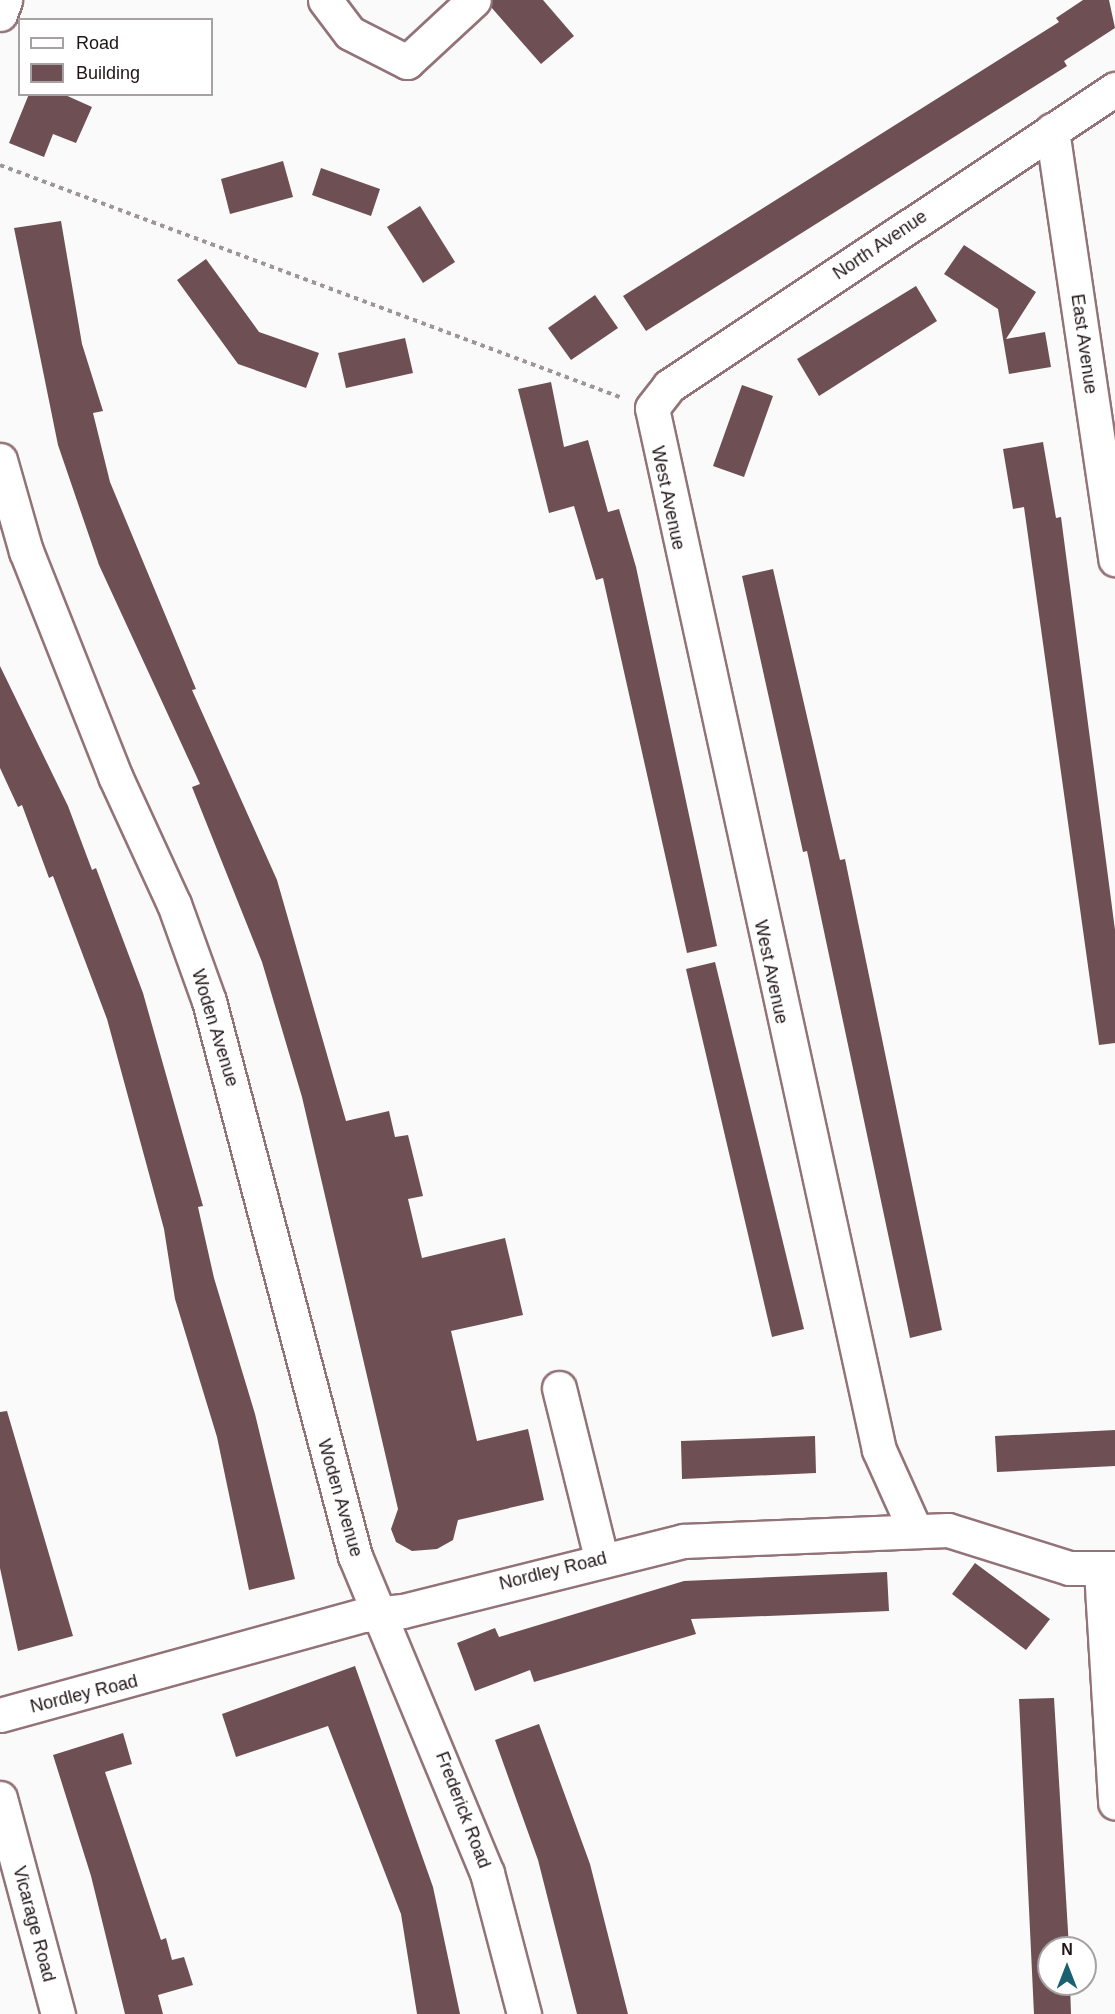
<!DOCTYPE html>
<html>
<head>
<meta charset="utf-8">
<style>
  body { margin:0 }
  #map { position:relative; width:1115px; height:2014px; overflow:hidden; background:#fafafa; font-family:Helvetica,sans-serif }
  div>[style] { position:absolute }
  .building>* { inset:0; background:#6d4f54 }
  .path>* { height:4px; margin-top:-2px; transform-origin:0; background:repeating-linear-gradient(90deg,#9c9697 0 4.5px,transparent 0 9px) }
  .roads { filter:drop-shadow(2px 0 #927378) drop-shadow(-2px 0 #927378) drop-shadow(0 2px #927378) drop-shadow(0 -2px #927378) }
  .minor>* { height:33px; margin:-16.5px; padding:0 16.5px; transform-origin:16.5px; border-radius:16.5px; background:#fff }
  span { translate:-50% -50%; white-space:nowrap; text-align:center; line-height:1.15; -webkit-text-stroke:6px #fff; paint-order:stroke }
  .street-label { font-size:18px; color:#201416 }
  .legend { position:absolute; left:18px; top:18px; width:195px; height:78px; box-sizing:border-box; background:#fff; border:2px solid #a6a1a2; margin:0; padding:8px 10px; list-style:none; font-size:18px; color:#201416 }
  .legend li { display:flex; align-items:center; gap:12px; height:30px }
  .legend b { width:30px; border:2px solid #a6a1a2 }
  .north { position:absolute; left:1037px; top:1936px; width:60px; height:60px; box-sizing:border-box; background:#fff; border:2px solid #a6a1a2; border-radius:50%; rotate:0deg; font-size:16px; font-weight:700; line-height:24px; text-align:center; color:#201416 }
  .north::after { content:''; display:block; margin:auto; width:21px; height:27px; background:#196070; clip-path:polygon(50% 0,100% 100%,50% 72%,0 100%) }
</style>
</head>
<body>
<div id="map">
  <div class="building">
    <div style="clip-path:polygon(492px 0,543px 0,574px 36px,541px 64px,491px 7px)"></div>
    <div style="clip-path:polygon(1083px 0,1109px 0,1115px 28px,1064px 61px,1067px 66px,646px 331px,623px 296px,1059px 22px,1056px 18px)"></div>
    <div style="clip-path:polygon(29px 94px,63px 94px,92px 107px,76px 143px,53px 134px,44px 157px,9px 143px)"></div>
    <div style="clip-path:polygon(283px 161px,293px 197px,230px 214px,221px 179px)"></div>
    <div style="clip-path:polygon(321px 168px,380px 189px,371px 216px,312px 195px)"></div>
    <div style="clip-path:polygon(420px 206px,455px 262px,423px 283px,387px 227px)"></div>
    <div style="clip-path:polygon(61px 221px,82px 344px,103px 411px,93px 413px,110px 482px,196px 689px,192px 690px,277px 880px,346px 1121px,389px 1111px,395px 1137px,408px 1135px,423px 1196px,408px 1199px,422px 1258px,505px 1238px,523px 1315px,451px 1331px,477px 1441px,528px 1429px,544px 1500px,458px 1520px,453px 1540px,437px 1549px,412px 1551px,396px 1542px,391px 1529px,398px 1509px,302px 1097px,262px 962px,192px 787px,200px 784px,99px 565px,58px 445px,14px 228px)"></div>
    <div style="clip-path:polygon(964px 245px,1036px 292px,1006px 339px,1045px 332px,1051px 367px,1009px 374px,998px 309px,944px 274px)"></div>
    <div style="clip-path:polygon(206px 259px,259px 332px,319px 353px,306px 388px,238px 364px,177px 280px)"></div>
    <div style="clip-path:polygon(916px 286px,937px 321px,819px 396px,797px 359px)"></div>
    <div style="clip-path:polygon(595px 295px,618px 328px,571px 360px,548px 328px)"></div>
    <div style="clip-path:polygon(405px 338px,413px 373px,346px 388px,338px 353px)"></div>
    <div style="clip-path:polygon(551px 382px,564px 447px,588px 440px,608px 512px,619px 509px,636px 567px,717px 946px,687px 953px,603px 578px,596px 580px,574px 506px,549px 513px,518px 389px)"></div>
    <div style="clip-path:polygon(742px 385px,773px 396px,744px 477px,713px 466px)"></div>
    <div style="clip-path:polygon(1043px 442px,1056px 518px,1061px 517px,1115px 930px,1115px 1043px,1099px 1045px,1024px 507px,1013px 509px,1003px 449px)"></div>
    <div style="clip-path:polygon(773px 569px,840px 860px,845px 859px,942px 1330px,910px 1338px,807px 851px,803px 852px,742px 576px)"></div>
    <div style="clip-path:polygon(0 666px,68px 806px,92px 870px,96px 868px,143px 993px,203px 1206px,198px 1207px,214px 1278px,255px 1414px,295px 1579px,249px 1590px,217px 1437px,175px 1299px,164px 1229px,107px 1019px,53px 876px,49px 878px,22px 805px,18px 807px,0 768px)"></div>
    <div style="clip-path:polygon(715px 962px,804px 1329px,772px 1337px,686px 969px)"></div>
    <div style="clip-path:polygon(7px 1411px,73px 1636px,18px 1651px,0 1568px,0 1412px)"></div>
    <div style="clip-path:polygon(1115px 1430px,1115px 1466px,997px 1472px,995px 1436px)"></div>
    <div style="clip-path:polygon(815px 1436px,816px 1473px,682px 1479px,681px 1441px)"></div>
    <div style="clip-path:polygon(975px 1563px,1050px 1619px,1026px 1650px,952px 1594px)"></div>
    <div style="clip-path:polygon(887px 1572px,889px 1611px,691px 1619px,696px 1634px,534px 1682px,530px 1670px,475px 1691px,457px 1643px,495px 1628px,499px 1637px,684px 1581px)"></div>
    <div style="clip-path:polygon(355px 1666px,433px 1887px,460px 2014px,417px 2014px,401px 1914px,328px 1726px,236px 1757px,222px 1714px)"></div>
    <div style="clip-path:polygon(1054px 1698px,1069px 1948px,1049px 1948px,1049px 1984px,1070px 1984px,1071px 2014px,1034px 2014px,1019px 1699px)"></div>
    <div style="clip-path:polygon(539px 1724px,590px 1864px,628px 2014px,577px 2014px,538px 1860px,495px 1740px)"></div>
    <div style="clip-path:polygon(123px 1733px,132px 1764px,105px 1772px,161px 1940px,166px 1938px,172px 1960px,184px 1957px,193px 1985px,158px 1995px,163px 2014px,125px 2014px,91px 1876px,53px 1755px)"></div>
  </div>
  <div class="path">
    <div style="left:0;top:165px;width:662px;rotate:20.52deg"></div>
  </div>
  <div class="roads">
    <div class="minor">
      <div style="left:325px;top:0;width:41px;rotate:52.9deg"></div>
      <div style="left:350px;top:33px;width:64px;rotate:27deg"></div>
      <div style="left:407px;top:62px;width:91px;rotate:-42.8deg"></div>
      <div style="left:0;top:14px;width:15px;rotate:-70deg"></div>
      <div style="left:1052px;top:130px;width:434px;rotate:81.6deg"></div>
      <div style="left:0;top:460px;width:95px;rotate:74.1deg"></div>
      <div style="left:26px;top:551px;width:242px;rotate:68.4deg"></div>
      <div style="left:115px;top:776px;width:141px;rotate:65.3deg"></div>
      <div style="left:174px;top:904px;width:103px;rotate:70.2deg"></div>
      <div style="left:209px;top:1001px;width:574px;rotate:75.26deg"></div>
      <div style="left:355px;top:1556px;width:343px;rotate:67.4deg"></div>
      <div style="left:487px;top:1873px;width:146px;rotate:75.3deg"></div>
      <div style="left:559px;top:1388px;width:175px;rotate:76.1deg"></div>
      <div style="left:915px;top:1530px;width:88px;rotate:-114.2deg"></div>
      <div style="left:879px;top:1450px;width:1066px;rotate:-102.29deg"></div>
      <div style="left:652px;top:408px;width:28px;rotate:-52deg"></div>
      <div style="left:669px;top:386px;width:536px;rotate:-33.66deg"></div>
      <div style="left:1101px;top:1571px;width:232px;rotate:86.5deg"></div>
      <div style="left:0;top:1715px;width:377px;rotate:-15.4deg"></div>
      <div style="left:364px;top:1615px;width:39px;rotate:-6deg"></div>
      <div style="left:403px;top:1611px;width:289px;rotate:-14deg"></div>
      <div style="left:683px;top:1541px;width:265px;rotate:-2.4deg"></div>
      <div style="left:948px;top:1530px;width:127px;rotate:17.4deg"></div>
      <div style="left:1069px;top:1568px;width:46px"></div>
      <div style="left:0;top:1798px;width:224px;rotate:75deg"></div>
    </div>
  </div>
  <div class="street-label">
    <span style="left:880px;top:245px;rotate:-34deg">North Avenue</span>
    <span style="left:1084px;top:344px;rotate:82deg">East Avenue</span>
    <span style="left:668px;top:498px;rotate:78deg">West Avenue</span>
    <span style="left:771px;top:972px;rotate:78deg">West Avenue</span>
    <span style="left:215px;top:1028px;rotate:73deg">Woden Avenue</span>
    <span style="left:340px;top:1498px;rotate:74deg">Woden Avenue</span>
    <span style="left:553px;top:1571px;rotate:-14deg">Nordley Road</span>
    <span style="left:84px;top:1694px;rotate:-14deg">Nordley Road</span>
    <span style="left:463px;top:1810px;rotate:69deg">Frederick Road</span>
    <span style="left:34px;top:1924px;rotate:75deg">Vicarage Road</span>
  </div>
  <ul class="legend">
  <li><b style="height:8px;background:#fff"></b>Road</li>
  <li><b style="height:16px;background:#6d4f54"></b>Building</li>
  </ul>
  <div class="north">N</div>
</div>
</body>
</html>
